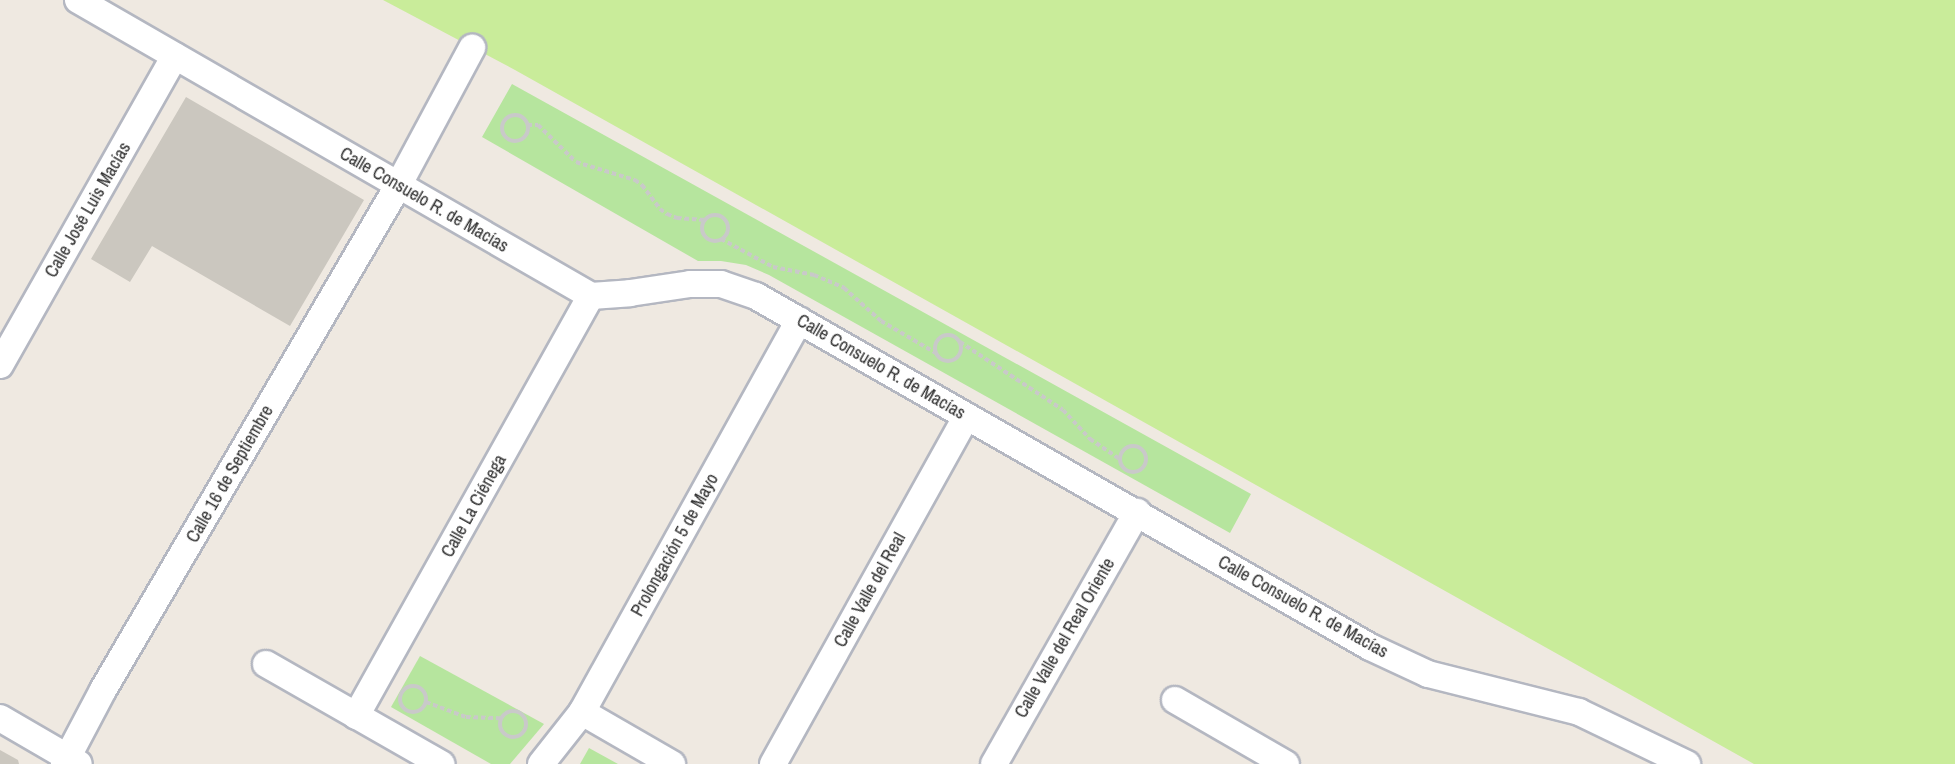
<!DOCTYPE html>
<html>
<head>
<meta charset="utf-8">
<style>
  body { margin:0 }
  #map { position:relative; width:1955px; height:764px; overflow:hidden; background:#efe9e1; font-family:"Archivo Narrow",sans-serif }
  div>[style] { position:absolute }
  .green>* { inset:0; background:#b6e59e }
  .pitch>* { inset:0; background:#c9ec9a }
  .building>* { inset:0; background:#cbc7bf }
  .path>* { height:4px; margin-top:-2px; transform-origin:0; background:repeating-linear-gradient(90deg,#c9c9c9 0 4.5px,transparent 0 7.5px) }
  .path>.ring { margin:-2px; padding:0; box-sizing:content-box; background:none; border:4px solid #c9c9c9; border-radius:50% }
  .roads { filter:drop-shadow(2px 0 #b4b7c1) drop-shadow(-2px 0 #b4b7c1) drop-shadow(0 2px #b4b7c1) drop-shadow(0 -2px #b4b7c1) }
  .minor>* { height:26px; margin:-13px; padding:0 13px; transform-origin:13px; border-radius:13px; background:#fff }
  span { translate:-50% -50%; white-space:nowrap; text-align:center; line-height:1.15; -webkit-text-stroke:4.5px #fff; paint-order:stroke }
  .street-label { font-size:18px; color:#2e2e2e }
</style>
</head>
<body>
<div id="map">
  <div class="green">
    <div style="clip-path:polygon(512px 84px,1251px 494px,1230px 533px,769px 275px,746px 265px,721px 261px,698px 261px,482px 137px)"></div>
    <div style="clip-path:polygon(420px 656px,544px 724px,510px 764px,491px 764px,391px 707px)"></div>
    <div style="clip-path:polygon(589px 748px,618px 764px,580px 764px)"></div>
  </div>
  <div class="pitch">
    <div style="clip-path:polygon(383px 0,1955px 0,1955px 764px,1754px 764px,515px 70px)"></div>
  </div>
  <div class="building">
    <div style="clip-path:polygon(186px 97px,364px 200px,290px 326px,152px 246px,130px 282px,91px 259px)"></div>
    <div style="clip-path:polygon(0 750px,18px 760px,19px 764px,0 764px)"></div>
  </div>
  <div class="path">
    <div class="ring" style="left:502px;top:115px;width:22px;height:22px"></div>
    <div style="left:528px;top:125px;width:10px"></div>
    <div style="left:538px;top:125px;width:53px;rotate:44.2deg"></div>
    <div style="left:576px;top:162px;width:62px;rotate:17deg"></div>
    <div style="left:635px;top:180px;width:9px;rotate:36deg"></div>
    <div style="left:642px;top:185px;width:30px;rotate:53deg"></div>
    <div style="left:660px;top:209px;width:9px;rotate:36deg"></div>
    <div style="left:667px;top:214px;width:11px;rotate:22deg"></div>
    <div style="left:677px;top:218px;width:28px;rotate:4deg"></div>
    <div class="ring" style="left:702px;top:215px;width:22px;height:22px"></div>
    <div style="left:721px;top:239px;width:59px;rotate:28.3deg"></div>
    <div style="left:773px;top:267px;width:42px;rotate:11deg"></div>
    <div style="left:814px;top:275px;width:33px;rotate:23deg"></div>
    <div style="left:844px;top:288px;width:50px;rotate:41.7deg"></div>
    <div style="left:881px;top:321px;width:64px;rotate:30.2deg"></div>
    <div class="ring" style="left:935px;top:335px;width:22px;height:22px"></div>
    <div style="left:960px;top:342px;width:123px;rotate:33.4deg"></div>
    <div style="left:1063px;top:410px;width:40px;rotate:47deg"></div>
    <div style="left:1090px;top:439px;width:36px;rotate:34deg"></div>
    <div class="ring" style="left:1120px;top:446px;width:22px;height:22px"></div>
    <div class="ring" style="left:400px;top:686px;width:22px;height:22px"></div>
    <div style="left:426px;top:702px;width:43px;rotate:20.6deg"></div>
    <div style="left:466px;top:717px;width:34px;rotate:2deg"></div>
    <div class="ring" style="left:500px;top:711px;width:22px;height:22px"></div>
  </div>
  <div class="roads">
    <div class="minor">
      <div style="left:78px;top:0;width:592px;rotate:29.98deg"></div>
      <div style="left:591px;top:296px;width:39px;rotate:-4deg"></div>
      <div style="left:630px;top:293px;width:61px;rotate:-8.5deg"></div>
      <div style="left:690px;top:284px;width:31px"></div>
      <div style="left:721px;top:284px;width:37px;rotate:19deg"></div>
      <div style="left:756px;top:296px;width:707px;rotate:29.75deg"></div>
      <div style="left:1370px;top:647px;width:64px;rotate:25deg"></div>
      <div style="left:1428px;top:674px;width:156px;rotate:14.1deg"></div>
      <div style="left:1579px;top:712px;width:120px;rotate:25.7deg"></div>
      <div style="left:0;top:365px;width:355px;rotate:-60.5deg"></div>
      <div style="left:266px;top:664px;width:202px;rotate:29.7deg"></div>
      <div style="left:1175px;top:700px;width:128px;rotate:30deg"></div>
      <div style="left:582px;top:712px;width:104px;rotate:30deg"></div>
      <div style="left:356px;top:716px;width:481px;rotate:-60.8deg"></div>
      <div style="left:0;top:718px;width:91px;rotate:30.2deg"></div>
      <div style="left:64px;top:764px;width:84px;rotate:-62.2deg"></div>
      <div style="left:103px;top:690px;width:584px;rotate:-59.66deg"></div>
      <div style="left:398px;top:186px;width:157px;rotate:-61.8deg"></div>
      <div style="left:541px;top:764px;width:66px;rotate:-51.7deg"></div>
      <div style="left:582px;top:712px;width:448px;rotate:-61deg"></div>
      <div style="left:773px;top:764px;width:398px;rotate:-60.9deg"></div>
      <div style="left:994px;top:764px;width:290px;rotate:-60.4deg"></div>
    </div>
  </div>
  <div class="street-label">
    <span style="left:424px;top:200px;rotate:30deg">Calle Consuelo R. de Macías</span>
    <span style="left:88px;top:210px;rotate:-60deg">Calle José Luis Macías</span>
    <span style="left:881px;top:367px;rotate:30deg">Calle Consuelo R. de Macías</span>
    <span style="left:230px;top:474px;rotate:-60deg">Calle 16 de Septiembre</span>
    <span style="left:474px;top:506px;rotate:-61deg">Calle La Ciénega</span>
    <span style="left:675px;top:545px;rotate:-61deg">Prolongación 5 de Mayo</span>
    <span style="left:870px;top:590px;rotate:-61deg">Calle Valle del Real</span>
    <span style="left:1303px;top:607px;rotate:29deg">Calle Consuelo R. de Macías</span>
    <span style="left:1065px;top:638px;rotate:-60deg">Calle Valle del Real Oriente</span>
  </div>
</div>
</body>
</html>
